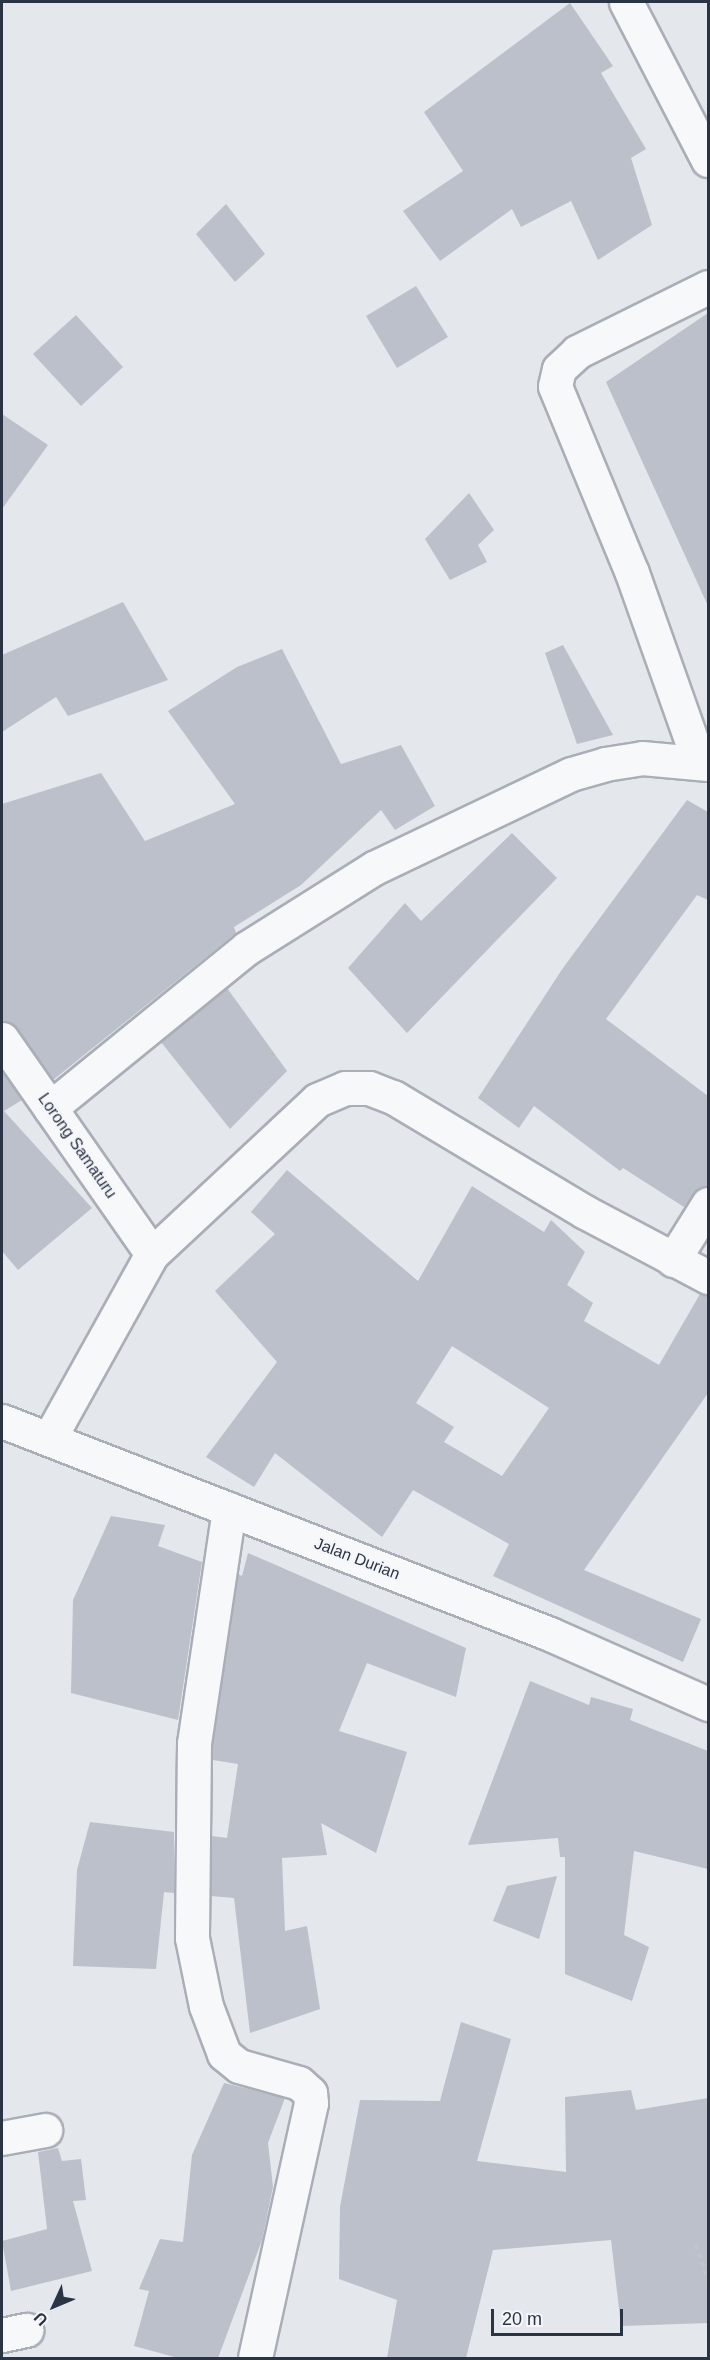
<!DOCTYPE html>
<html>
<head>
<meta charset="utf-8">
<style>
  body { margin:0 }
  #map { position:relative; width:710px; height:2360px; overflow:hidden; background:#e4e7ec; font-family:Arial,sans-serif }
  div>[style] { position:absolute }
  .building>* { inset:0; background:#bbc0ca }
  .path>* { height:4px; margin-top:-2px; transform-origin:0; background:repeating-linear-gradient(90deg,#c2c5cb 0 4.5px,transparent 0 9px) }
  .roads { filter:drop-shadow(2px 0 #a9aeb7) drop-shadow(-2px 0 #a9aeb7) drop-shadow(0 2px #a9aeb7) drop-shadow(0 -2px #a9aeb7) }
  .street>* { height:33px; margin:-16.5px; padding:0 16.5px; transform-origin:16.5px; border-radius:16.5px; background:#f7f8fa }
  span { translate:-50% -50%; white-space:nowrap; text-align:center; line-height:1.15; -webkit-text-stroke:4.5px #f4f6f9; paint-order:stroke }
  .street-label { font-size:16px; color:#2b3445 }
  .frame { position:absolute; inset:0; border:3px solid #2b3445; pointer-events:none }
  .north { position:absolute; left:24px; top:2276px; width:60px; height:60px; -webkit-text-stroke:4px #f4f6f9; paint-order:stroke; rotate:226deg; font-size:16px; font-weight:700; line-height:24px; text-align:center; color:#2b3445 }
  .north::after { content:''; display:block; margin:auto; width:21px; height:27px; background:#2b3445; clip-path:polygon(50% 0,100% 100%,50% 72%,0 100%) }
  .scale { position:absolute; left:491px; top:2309px; width:132px; height:27px; box-sizing:border-box; border:3px solid #2b3445; border-top:0; padding-left:8px; font-size:18px; line-height:21px; white-space:nowrap; color:#2b3445; -webkit-text-stroke:4px #f4f6f9; paint-order:stroke }
</style>
</head>
<body>
<div id="map">
  <div class="building">
    <div style="clip-path:polygon(570px 3px,613px 66px,601px 73px,646px 149px,631px 158px,652px 225px,598px 260px,571px 201px,521px 227px,512px 209px,440px 261px,403px 211px,463px 171px,424px 112px)"></div>
    <div style="clip-path:polygon(226px 204px,265px 254px,235px 282px,196px 234px)"></div>
    <div style="clip-path:polygon(416px 286px,448px 337px,397px 368px,366px 316px)"></div>
    <div style="clip-path:polygon(708px 313px,708px 606px,606px 382px)"></div>
    <div style="clip-path:polygon(76px 315px,123px 367px,81px 406px,33px 354px)"></div>
    <div style="clip-path:polygon(2px 414px,48px 445px,2px 509px)"></div>
    <div style="clip-path:polygon(469px 493px,494px 530px,478px 545px,487px 562px,450px 580px,425px 539px)"></div>
    <div style="clip-path:polygon(123px 602px,168px 680px,68px 716px,56px 697px,2px 732px,2px 655px)"></div>
    <div style="clip-path:polygon(563px 645px,613px 735px,577px 744px,545px 653px)"></div>
    <div style="clip-path:polygon(282px 649px,341px 764px,401px 745px,435px 806px,395px 830px,381px 810px,301px 885px,234px 927px,236px 933px,53px 1080px,17px 1028px,2px 1020px,2px 804px,101px 773px,145px 841px,235px 804px,168px 711px,237px 667px)"></div>
    <div style="clip-path:polygon(687px 800px,708px 812px,708px 900px,697px 895px,606px 1019px,708px 1096px,708px 1185px,699px 1188px,684px 1207px,623px 1168px,620px 1171px,534px 1106px,519px 1128px,478px 1098px,563px 968px)"></div>
    <div style="clip-path:polygon(512px 833px,557px 878px,407px 1033px,348px 968px,405px 903px,421px 921px)"></div>
    <div style="clip-path:polygon(227px 988px,287px 1071px,230px 1129px,161px 1042px)"></div>
    <div style="clip-path:polygon(2px 1071px,22px 1100px,4px 1111px,92px 1208px,18px 1270px,2px 1251px)"></div>
    <div style="clip-path:polygon(evenodd,287px 1170px,418px 1281px,472px 1186px,544px 1232px,551px 1220px,585px 1252px,567px 1285px,593px 1303px,584px 1321px,659px 1365px,700px 1294px,708px 1296px,708px 1393px,584px 1570px,701px 1619px,683px 1662px,493px 1576px,509px 1544px,413px 1490px,382px 1537px,275px 1453px,254px 1487px,206px 1457px,277px 1362px,215px 1291px,275px 1234px,251px 1212px,287px 1170px,452px 1346px,549px 1408px,502px 1476px,444px 1442px,454px 1427px,416px 1403px,452px 1346px)"></div>
    <div style="clip-path:polygon(111px 1516px,165px 1525px,158px 1546px,202px 1562px,178px 1720px,71px 1693px,73px 1600px)"></div>
    <div style="clip-path:polygon(248px 1553px,466px 1648px,456px 1697px,367px 1663px,339px 1731px,407px 1752px,376px 1853px,321px 1823px,327px 1855px,282px 1858px,285px 1931px,307px 1926px,320px 2009px,250px 2033px,234px 1898px,211px 1896px,212px 1836px,227px 1838px,238px 1764px,213px 1760px,213px 1744px,238px 1574px,242px 1576px)"></div>
    <div style="clip-path:polygon(530px 1681px,589px 1705px,591px 1697px,633px 1709px,630px 1720px,708px 1751px,708px 1869px,634px 1851px,624px 1935px,649px 1947px,632px 2001px,565px 1974px,565px 1857px,560px 1857px,558px 1838px,468px 1845px)"></div>
    <div style="clip-path:polygon(90px 1822px,174px 1832px,174px 1893px,164px 1892px,156px 1969px,73px 1966px,77px 1870px)"></div>
    <div style="clip-path:polygon(557px 1876px,539px 1939px,493px 1921px,507px 1886px)"></div>
    <div style="clip-path:polygon(461px 2022px,511px 2039px,477px 2161px,566px 2172px,565px 2097px,631px 2090px,636px 2110px,708px 2098px,708px 2323px,621px 2326px,611px 2240px,493px 2250px,466px 2358px,387px 2358px,397px 2300px,339px 2279px,340px 2207px,360px 2100px,440px 2101px)"></div>
    <div style="clip-path:polygon(224px 2083px,285px 2098px,268px 2143px,273px 2187px,262px 2240px,218px 2358px,178px 2358px,134px 2346px,149px 2291px,139px 2289px,160px 2239px,183px 2242px,192px 2155px)"></div>
    <div style="clip-path:polygon(58px 2148px,62px 2161px,81px 2159px,86px 2200px,73px 2201px,92px 2271px,11px 2291px,2px 2241px,47px 2229px,38px 2152px)"></div>
  </div>
  <div class="path">
    <div style="left:696px;top:2245px;width:37px;rotate:71deg"></div>
  </div>
  <div class="roads">
    <div class="street">
      <div style="left:626px;top:2px;width:178px;rotate:62.6deg"></div>
      <div style="left:699px;top:762px;width:201px;rotate:-109.5deg"></div>
      <div style="left:632px;top:573px;width:202px;rotate:-112.4deg"></div>
      <div style="left:555px;top:386px;width:17px;rotate:-77deg"></div>
      <div style="left:559px;top:369px;width:25px;rotate:-43deg"></div>
      <div style="left:577px;top:352px;width:146px;rotate:-26.4deg"></div>
      <div style="left:2px;top:1039px;width:262px;rotate:55.1deg"></div>
      <div style="left:50px;top:1108px;width:254px;rotate:-39.1deg"></div>
      <div style="left:247px;top:948px;width:150px;rotate:-32.2deg"></div>
      <div style="left:374px;top:868px;width:218px;rotate:-25.5deg"></div>
      <div style="left:571px;top:774px;width:35px;rotate:-16deg"></div>
      <div style="left:605px;top:764px;width:37px;rotate:-9deg"></div>
      <div style="left:642px;top:758px;width:66px;rotate:5.2deg"></div>
      <div style="left:673px;top:1260px;width:66px;rotate:-58deg"></div>
      <div style="left:2px;top:1421px;width:588px;rotate:21.24deg"></div>
      <div style="left:550px;top:1634px;width:173px;rotate:23.9deg"></div>
      <div style="left:50px;top:1437px;width:210px;rotate:-60.9deg"></div>
      <div style="left:152px;top:1254px;width:226px;rotate:-43deg"></div>
      <div style="left:317px;top:1100px;width:30px;rotate:-23deg"></div>
      <div style="left:345px;top:1088px;width:24px"></div>
      <div style="left:369px;top:1088px;width:26px;rotate:21deg"></div>
      <div style="left:393px;top:1097px;width:224px;rotate:30.9deg"></div>
      <div style="left:585px;top:1212px;width:139px;rotate:27.9deg"></div>
      <div style="left:229px;top:1509px;width:237px;rotate:98.5deg"></div>
      <div style="left:194px;top:1743px;width:195px;rotate:90.6deg"></div>
      <div style="left:192px;top:1938px;width:69px;rotate:78.4deg"></div>
      <div style="left:206px;top:2006px;width:51px;rotate:69.4deg"></div>
      <div style="left:224px;top:2054px;width:19px;rotate:39deg"></div>
      <div style="left:239px;top:2066px;width:62px;rotate:15.8deg"></div>
      <div style="left:299px;top:2083px;width:15px;rotate:42deg"></div>
      <div style="left:310px;top:2093px;width:10px;rotate:84deg"></div>
      <div style="left:311px;top:2103px;width:261px;rotate:102.4deg"></div>
      <div style="left:2px;top:2138px;width:44px;rotate:-10.5deg"></div>
      <div style="left:2px;top:2335px;width:25px;rotate:-12deg"></div>
    </div>
  </div>
  <div class="street-label">
    <span style="left:77px;top:1146px;rotate:55deg">Lorong Samaturu</span>
    <span style="left:357px;top:1559px;rotate:21deg">Jalan Durian</span>
  </div>
  <div class="frame"></div>
  <div class="north">U</div>
  <div class="scale">20 m</div>
</div>
</body>
</html>
